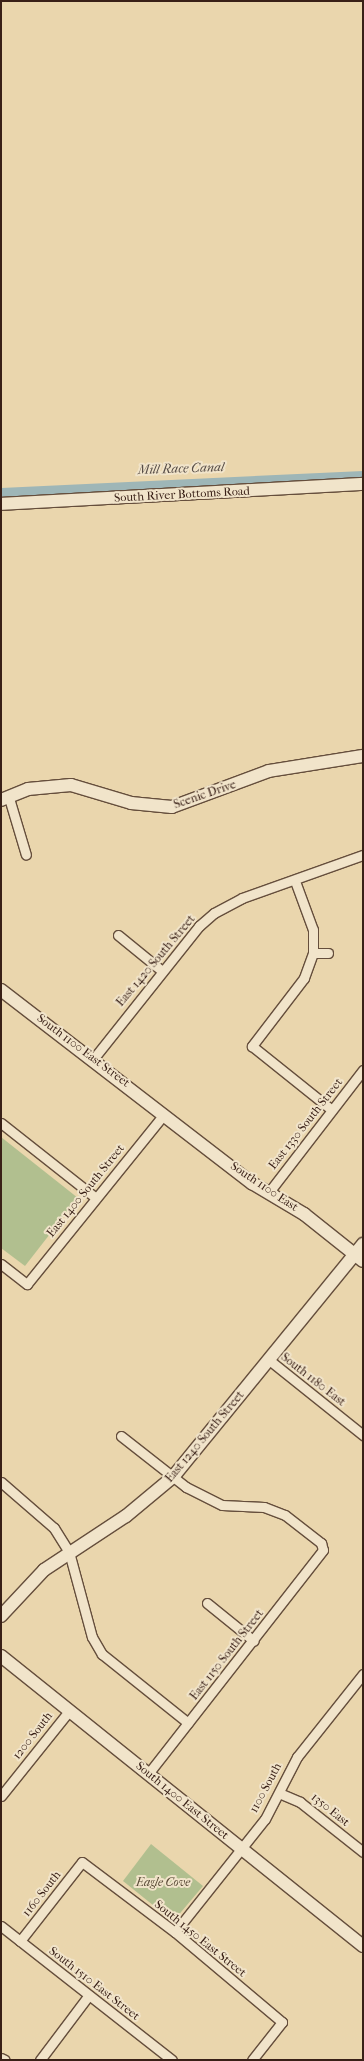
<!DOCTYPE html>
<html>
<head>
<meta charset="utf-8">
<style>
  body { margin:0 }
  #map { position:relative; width:364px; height:2061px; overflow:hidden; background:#ead6ad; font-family:"IM FELL French Canon",serif }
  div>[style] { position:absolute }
  .green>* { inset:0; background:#b1bf8f }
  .canal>* { height:9px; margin:-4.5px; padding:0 4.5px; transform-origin:4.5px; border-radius:4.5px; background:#9eb6b7 }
  .roads { filter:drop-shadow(1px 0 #654e3c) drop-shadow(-1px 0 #654e3c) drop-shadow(0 1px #654e3c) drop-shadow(0 -1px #654e3c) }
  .minor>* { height:9px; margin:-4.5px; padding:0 4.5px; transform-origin:4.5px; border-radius:4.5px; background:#f1e4ca }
  .tertiary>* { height:12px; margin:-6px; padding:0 6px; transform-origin:6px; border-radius:6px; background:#f1e4ca }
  span { translate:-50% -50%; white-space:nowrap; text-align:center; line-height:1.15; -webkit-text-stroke:4px #f1e4ca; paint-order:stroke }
  .street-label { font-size:12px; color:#392017 }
  .park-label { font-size:12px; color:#574835; font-style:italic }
  .water-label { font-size:13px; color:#574d47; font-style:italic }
  .frame { position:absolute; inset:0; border:2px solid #392017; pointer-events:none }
</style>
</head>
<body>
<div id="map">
  <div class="green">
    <div style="clip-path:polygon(1px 1137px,78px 1198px,25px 1266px,1px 1248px)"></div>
    <div style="clip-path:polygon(151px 1844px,203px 1886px,176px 1918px,169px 1918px,123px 1881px)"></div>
  </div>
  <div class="canal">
    <div style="left:1px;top:492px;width:362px;rotate:-2.7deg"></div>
  </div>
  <div class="roads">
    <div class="minor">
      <div style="left:9px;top:798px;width:59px;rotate:73.4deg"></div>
      <div style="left:295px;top:881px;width:52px;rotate:69.8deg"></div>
      <div style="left:313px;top:930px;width:23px;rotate:90deg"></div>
      <div style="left:313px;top:953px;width:27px;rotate:110deg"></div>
      <div style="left:304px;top:978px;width:86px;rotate:127.4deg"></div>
      <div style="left:252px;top:1046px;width:102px;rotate:38.7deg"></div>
      <div style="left:118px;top:935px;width:57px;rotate:39.3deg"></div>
      <div style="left:313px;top:953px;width:15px"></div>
      <div style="left:94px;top:1058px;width:169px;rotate:-51.5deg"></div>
      <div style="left:199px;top:926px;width:20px;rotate:-41deg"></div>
      <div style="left:214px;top:913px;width:32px;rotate:-28deg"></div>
      <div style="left:242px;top:898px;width:128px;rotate:-19.6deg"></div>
      <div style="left:1px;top:1123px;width:121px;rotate:38.3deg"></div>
      <div style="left:269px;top:1192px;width:154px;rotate:-52.4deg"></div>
      <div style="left:1px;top:1264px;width:33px;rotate:38deg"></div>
      <div style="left:27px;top:1284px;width:218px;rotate:-51.1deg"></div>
      <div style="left:268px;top:1359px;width:122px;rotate:38.7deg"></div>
      <div style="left:121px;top:1436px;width:83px;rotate:38.1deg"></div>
      <div style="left:186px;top:1487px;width:40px;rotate:26.6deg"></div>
      <div style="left:222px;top:1505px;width:42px;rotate:2.7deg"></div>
      <div style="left:264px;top:1507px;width:22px;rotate:21deg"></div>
      <div style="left:285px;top:1515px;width:46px;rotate:37.9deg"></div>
      <div style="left:321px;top:1543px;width:7px;rotate:74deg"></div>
      <div style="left:323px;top:1550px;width:284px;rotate:128deg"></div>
      <div style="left:1px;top:1482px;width:70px;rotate:41deg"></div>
      <div style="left:54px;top:1528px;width:28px;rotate:58deg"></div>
      <div style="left:69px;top:1552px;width:88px;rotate:74.9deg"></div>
      <div style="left:92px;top:1637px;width:20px;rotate:60deg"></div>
      <div style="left:102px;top:1654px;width:110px;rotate:38.7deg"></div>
      <div style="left:207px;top:1603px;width:60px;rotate:39deg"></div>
      <div style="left:279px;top:1793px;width:23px;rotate:23deg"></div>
      <div style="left:300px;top:1802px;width:80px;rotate:38.4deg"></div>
      <div style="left:1px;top:1796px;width:109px;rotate:-51.3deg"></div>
      <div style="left:1px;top:1926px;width:217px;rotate:38.1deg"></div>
      <div style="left:175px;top:1932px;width:144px;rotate:-51.5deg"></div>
      <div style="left:265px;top:1819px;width:70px;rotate:-62.7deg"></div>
      <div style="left:297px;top:1757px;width:106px;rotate:-51.5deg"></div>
      <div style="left:20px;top:1941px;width:100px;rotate:-51.9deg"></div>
      <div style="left:82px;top:1862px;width:116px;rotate:37deg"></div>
      <div style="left:175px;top:1932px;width:140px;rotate:40.1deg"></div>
      <div style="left:282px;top:2022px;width:48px;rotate:128.3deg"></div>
      <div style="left:1px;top:2058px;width:4px;rotate:27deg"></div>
      <div style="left:40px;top:2060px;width:81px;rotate:-53deg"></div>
    </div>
    <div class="tertiary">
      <div style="left:1px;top:504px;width:363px;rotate:-3.2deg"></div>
      <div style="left:1px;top:800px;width:29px;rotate:-22deg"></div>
      <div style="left:28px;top:789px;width:43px;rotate:-5.3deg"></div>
      <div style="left:71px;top:785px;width:63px;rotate:16.7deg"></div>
      <div style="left:131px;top:803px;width:41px;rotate:5.6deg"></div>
      <div style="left:172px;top:807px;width:103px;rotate:-20.4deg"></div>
      <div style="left:269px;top:771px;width:95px;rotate:-9.1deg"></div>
      <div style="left:1px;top:990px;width:317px;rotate:37.6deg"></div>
      <div style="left:252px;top:1183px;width:61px;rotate:30.8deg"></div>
      <div style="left:304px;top:1214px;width:75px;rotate:38.5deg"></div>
      <div style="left:1px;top:1616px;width:63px;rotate:-46.9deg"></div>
      <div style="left:44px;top:1570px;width:98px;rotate:-33.4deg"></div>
      <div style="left:126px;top:1516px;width:61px;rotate:-39.7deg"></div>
      <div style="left:173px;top:1477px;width:301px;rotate:-50.8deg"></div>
      <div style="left:1px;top:1656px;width:464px;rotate:38.7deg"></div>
    </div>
  </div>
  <div class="street-label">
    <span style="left:182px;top:495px;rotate:-3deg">South River Bottoms Road</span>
    <span style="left:205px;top:795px;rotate:-19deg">Scenic Drive</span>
    <span style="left:156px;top:961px;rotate:-50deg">East 1420 South Street</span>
    <span style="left:83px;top:1051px;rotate:37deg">South 1100 East Street</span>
    <span style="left:306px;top:1124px;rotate:-52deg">East 1330 South Street</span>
    <span style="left:264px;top:1187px;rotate:34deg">South 1100 East</span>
    <span style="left:86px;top:1191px;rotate:-51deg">East 1400 South Street</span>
    <span style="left:313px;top:1380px;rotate:38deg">South 1180 East</span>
    <span style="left:205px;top:1437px;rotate:-50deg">East 1240 South Street</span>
    <span style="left:227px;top:1655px;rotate:-52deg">East 1150 South Street</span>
    <span style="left:33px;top:1736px;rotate:-52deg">1200 South</span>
    <span style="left:266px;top:1788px;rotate:-62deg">1100 South</span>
    <span style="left:182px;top:1801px;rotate:39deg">South 1400 East Street</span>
    <span style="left:330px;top:1810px;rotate:39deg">1350 East</span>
    <span style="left:42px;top:1894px;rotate:-52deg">1160 South</span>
    <span style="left:200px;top:1939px;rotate:39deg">South 1450 East Street</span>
    <span style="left:94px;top:1984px;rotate:38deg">South 1510 East Street</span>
  </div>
  <div class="park-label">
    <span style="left:163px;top:1883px">Eagle Cove</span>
  </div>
  <div class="water-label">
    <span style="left:181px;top:469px;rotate:-2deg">Mill Race Canal</span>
  </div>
  <div class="frame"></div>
</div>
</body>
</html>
